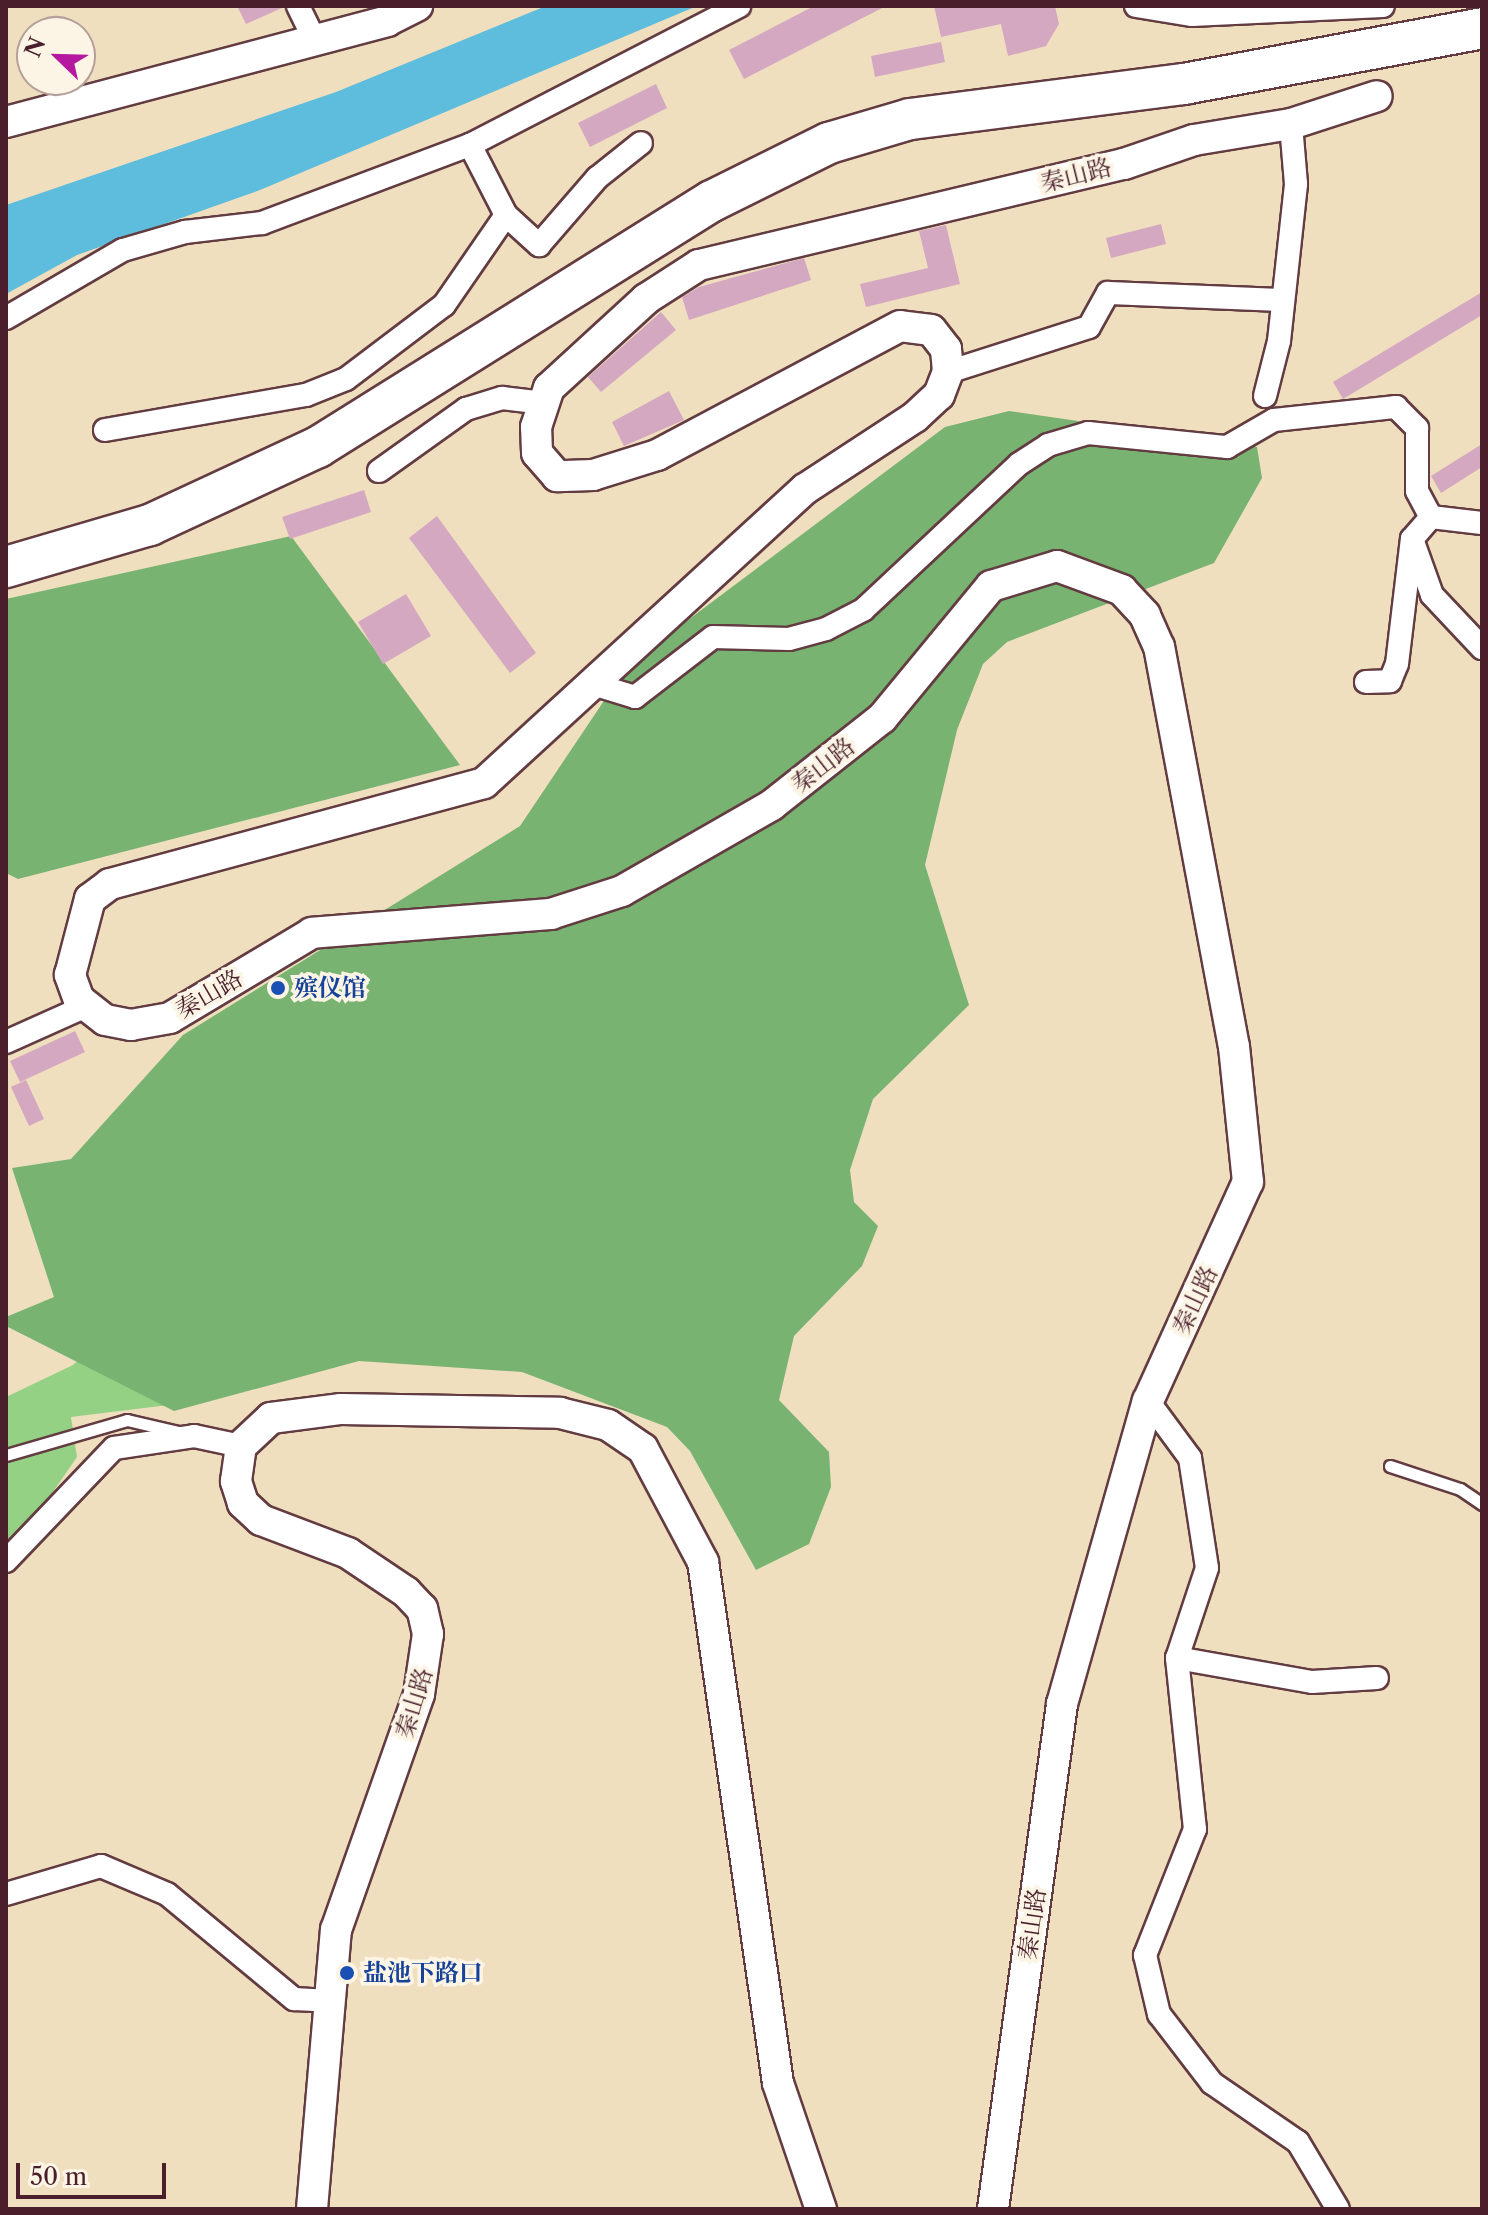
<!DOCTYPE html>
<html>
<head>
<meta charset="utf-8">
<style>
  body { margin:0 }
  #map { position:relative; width:1488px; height:2215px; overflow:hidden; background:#f0dfbf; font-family:"Libre Caslon Text","Noto Serif SC",serif }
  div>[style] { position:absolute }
  .green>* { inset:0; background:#95d185 }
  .forest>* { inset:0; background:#78b372 }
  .water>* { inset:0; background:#5ebcdc }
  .building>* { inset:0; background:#d4a8c1 }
  .roads { filter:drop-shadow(2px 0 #633c41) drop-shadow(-2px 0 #633c41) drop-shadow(0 2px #633c41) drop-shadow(0 -2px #633c41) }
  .lane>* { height:11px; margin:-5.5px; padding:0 5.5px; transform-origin:5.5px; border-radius:5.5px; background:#fff }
  .street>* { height:22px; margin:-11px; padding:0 11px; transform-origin:11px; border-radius:11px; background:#fff }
  .secondary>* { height:30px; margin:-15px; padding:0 15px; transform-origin:15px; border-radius:15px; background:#fff }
  .highway>* { height:40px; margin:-20px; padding:0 20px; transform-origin:20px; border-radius:20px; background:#fff }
  .dots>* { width:22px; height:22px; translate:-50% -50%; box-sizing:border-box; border:4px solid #fcf5e5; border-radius:50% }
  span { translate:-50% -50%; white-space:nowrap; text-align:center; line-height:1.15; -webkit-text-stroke:7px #fcf5e5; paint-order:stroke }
  .street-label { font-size:24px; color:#4a1f2b }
  .transit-label { font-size:24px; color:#164399; font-weight:700 }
  .left { translate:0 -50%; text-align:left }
  .frame { position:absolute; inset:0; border:8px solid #4a1f2b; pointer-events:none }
  .north { position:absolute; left:16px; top:16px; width:80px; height:80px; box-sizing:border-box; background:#fcf5e5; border:2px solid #b59f9b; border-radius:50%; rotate:293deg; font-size:22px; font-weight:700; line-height:32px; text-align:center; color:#4a1f2b }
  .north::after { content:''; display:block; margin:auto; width:28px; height:36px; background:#b5179e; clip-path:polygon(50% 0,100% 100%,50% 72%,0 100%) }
  .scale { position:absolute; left:16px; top:2163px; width:150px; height:36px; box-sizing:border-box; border:4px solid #4a1f2b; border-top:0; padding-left:10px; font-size:24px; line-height:28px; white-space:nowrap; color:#4a1f2b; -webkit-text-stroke:6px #fcf5e5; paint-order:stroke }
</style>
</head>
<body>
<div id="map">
  <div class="green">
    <div style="clip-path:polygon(267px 1198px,185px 1403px,71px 1417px,77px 1457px,6px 1560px,6px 1397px,73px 1365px)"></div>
  </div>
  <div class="forest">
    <div style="clip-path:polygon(1009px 411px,1257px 447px,1262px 478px,1214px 563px,1007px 642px,983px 664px,957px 730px,925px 865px,969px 1005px,873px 1099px,850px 1170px,854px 1202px,878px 1226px,862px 1266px,794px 1336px,779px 1400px,829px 1452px,831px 1487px,809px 1544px,756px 1570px,690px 1451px,667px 1427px,522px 1372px,359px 1361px,174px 1411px,6px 1326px,6px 1317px,54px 1297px,12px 1168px,71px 1159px,183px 1035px,520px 826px,628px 665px,945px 427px)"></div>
    <div style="clip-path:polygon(291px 536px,460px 765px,18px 879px,6px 873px,6px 599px)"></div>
  </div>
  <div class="water">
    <div style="clip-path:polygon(546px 6px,697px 6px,260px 190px,77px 255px,6px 294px,6px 205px,336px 92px)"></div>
  </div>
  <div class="building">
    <div style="clip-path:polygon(237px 6px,284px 6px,284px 7px,246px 24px)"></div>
    <div style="clip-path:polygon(814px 6px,886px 6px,744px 79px,729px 50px)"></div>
    <div style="clip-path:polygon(934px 6px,1055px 6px,1059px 24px,1046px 46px,1008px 56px,1001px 24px,941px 37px)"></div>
    <div style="clip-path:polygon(941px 42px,945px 62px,875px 77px,871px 56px)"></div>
    <div style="clip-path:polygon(656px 84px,667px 108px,590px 147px,578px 123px)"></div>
    <div style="clip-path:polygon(1161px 224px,1166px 244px,1111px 258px,1106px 238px)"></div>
    <div style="clip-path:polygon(946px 225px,960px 284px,866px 307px,860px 284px,928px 268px,919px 231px)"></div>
    <div style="clip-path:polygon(804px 258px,811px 280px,689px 320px,682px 297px,699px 287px)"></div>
    <div style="clip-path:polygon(1482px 292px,1482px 315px,1343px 399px,1333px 382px)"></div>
    <div style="clip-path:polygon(661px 312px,676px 330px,601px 392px,588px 377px)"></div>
    <div style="clip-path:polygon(669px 391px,684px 420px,624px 446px,612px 422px)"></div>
    <div style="clip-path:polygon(1482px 444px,1482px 467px,1441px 493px,1431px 476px)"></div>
    <div style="clip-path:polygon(364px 490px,371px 512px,290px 539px,282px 517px)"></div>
    <div style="clip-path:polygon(437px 516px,536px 653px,510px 673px,409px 538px)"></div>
    <div style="clip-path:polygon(406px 594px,431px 636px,383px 664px,358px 622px)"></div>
    <div style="clip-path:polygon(75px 1031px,85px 1052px,20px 1082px,10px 1061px)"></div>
    <div style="clip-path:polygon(26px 1080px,44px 1119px,29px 1126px,11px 1087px)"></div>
  </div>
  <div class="roads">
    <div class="lane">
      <div style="left:6px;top:1455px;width:126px;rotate:-16.1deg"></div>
      <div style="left:127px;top:1420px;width:52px;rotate:13.2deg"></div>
      <div style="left:1390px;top:1466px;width:74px;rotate:18.2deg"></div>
      <div style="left:1460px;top:1489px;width:27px;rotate:34deg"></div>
    </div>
    <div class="street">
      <div style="left:298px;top:6px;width:39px;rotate:64deg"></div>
      <div style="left:1136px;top:6px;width:57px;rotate:9.1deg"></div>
      <div style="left:1192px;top:15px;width:191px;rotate:-2.7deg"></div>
      <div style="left:506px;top:215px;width:45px;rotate:42.3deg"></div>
      <div style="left:539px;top:245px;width:89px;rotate:-49.1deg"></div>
      <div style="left:597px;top:178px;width:56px;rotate:-38.5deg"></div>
      <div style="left:6px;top:318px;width:135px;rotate:-30.2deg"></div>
      <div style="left:123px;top:250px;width:65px;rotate:-16.2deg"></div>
      <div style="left:185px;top:232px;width:78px;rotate:-6.7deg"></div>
      <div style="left:262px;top:223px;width:222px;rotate:-20.6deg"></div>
      <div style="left:470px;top:145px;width:303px;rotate:-27.3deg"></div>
      <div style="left:948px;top:372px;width:148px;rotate:-17.7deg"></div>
      <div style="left:1089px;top:327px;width:39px;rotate:-61deg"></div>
      <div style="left:1108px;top:293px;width:174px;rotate:2.3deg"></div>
      <div style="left:1265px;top:396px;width:57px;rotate:-75.7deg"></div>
      <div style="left:1279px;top:341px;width:158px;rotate:-83.8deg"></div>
      <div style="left:1296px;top:184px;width:60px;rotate:-94.8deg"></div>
      <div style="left:105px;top:430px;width:204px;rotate:-9.9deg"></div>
      <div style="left:306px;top:395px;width:43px;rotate:-21.8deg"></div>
      <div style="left:346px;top:379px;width:123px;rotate:-37.1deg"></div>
      <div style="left:444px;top:305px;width:109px;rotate:-55.4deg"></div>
      <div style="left:506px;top:215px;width:79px;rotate:-117.2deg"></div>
      <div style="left:379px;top:471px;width:107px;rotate:-35.5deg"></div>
      <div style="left:466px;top:409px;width:38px;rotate:-17deg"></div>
      <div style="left:502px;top:398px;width:42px;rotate:6.8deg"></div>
      <div style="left:1412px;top:539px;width:59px;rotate:70.3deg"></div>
      <div style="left:1432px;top:595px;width:73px;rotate:46.7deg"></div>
      <div style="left:1366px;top:682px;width:24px;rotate:-2deg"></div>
      <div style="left:1390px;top:681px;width:18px;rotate:-68deg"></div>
      <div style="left:1397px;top:664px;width:126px;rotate:-83.2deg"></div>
      <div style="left:1412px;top:539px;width:29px;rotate:-49deg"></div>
      <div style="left:1431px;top:517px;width:51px;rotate:6.7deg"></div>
      <div style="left:596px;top:685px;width:41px;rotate:17.1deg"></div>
      <div style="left:635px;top:697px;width:98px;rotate:-37.6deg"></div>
      <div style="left:713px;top:637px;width:76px;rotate:1.5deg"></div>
      <div style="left:789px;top:639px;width:38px;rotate:-15deg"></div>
      <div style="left:826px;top:629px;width:42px;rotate:-27.2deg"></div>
      <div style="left:863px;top:610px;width:214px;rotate:-43.1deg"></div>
      <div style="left:1019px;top:464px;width:35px;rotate:-33deg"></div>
      <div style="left:1048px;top:445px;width:42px;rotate:-16.7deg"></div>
      <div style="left:1088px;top:433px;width:140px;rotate:5.8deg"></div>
      <div style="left:1227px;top:447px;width:54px;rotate:-29.9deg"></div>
      <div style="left:1274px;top:420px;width:123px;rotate:-6.1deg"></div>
      <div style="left:1396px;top:407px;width:30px;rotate:45deg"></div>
      <div style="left:1417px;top:428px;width:63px;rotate:90deg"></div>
      <div style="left:1417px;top:491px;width:30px;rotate:62deg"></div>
      <div style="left:6px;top:1042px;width:88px;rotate:-24.2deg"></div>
      <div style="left:1148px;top:1401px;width:71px;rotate:53.6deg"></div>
      <div style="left:1190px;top:1458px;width:111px;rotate:81.2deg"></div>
      <div style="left:1207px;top:1568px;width:95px;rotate:108.4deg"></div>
      <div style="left:1177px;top:1658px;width:172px;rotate:84deg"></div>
      <div style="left:1195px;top:1829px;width:136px;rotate:111.6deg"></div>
      <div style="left:1145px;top:1955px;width:61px;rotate:76.7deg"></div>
      <div style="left:1159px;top:2014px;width:87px;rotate:52.5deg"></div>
      <div style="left:1212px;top:2083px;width:104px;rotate:34.5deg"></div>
      <div style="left:1298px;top:2142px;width:78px;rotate:59.2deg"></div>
      <div style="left:6px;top:1561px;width:156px;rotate:-46.3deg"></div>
      <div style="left:114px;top:1448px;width:81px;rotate:-8.5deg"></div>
      <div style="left:194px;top:1436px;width:48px;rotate:12deg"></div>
      <div style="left:1177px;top:1658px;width:137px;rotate:10.1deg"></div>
      <div style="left:1312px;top:1682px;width:65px;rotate:-3.5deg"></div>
      <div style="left:6px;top:1894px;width:99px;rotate:-16.4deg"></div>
      <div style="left:101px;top:1866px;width:72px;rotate:23deg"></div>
      <div style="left:167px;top:1894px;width:165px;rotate:39.6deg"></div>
      <div style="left:294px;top:1999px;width:36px;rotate:3deg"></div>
    </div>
    <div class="secondary">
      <div style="left:6px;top:122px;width:394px;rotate:-14.8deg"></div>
      <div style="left:387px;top:21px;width:34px;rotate:-27deg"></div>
      <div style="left:312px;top:2209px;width:280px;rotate:-85.1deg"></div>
      <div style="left:336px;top:1930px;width:250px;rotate:-70.6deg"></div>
      <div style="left:419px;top:1694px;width:61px;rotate:-81.5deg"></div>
      <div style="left:428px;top:1634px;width:26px;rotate:-103deg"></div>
      <div style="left:422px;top:1609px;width:23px;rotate:-133deg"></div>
      <div style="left:406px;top:1592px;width:70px;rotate:-146.1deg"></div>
      <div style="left:348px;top:1553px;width:93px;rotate:-159.2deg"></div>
      <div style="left:261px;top:1520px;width:25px;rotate:-137deg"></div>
      <div style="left:243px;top:1503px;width:23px;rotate:-108deg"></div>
      <div style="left:236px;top:1481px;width:35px;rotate:-82deg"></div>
      <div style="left:241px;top:1446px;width:41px;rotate:-43deg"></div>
      <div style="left:271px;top:1418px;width:71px;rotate:-7.3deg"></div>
      <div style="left:341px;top:1409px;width:219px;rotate:1deg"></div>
      <div style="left:560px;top:1413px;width:49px;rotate:14deg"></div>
      <div style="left:608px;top:1425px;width:42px;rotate:34.4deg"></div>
      <div style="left:643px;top:1449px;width:128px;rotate:62deg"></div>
      <div style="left:703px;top:1562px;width:526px;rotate:81.81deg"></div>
      <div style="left:778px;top:2083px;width:133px;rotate:71.2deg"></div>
      <div style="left:993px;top:2209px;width:510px;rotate:-82.22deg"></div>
      <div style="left:1062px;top:1704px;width:315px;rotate:-74.2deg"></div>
      <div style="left:1148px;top:1401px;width:241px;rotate:-65.5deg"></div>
      <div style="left:1248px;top:1182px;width:136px;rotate:-95.9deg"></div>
      <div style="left:1234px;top:1047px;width:407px;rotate:-100.6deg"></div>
      <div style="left:1159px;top:647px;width:35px;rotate:-114deg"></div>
      <div style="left:1145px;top:615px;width:34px;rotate:-133deg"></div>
      <div style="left:1122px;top:590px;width:69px;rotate:-159.7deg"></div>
      <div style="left:1057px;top:566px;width:69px;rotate:163.1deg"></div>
      <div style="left:991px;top:586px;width:171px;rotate:129.5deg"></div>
      <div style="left:882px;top:718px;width:140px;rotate:141.7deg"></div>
      <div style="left:772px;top:805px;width:173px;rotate:150.2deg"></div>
      <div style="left:622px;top:891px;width:75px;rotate:162.1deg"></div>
      <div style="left:551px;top:914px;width:240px;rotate:175.5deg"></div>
      <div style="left:312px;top:933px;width:165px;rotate:149.1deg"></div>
      <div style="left:170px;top:1018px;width:40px;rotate:170deg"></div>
      <div style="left:131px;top:1025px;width:26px;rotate:-169deg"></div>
      <div style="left:105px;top:1020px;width:33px;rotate:-142deg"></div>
      <div style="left:79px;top:1000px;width:27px;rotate:-110deg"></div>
      <div style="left:70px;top:975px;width:79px;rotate:-75.3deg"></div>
      <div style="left:90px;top:899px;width:25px;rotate:-37deg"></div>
      <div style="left:110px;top:884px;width:387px;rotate:-15.1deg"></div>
      <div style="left:484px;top:783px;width:435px;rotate:-42.5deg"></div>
      <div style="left:805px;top:489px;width:131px;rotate:-33.2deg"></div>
      <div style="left:915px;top:417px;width:33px;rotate:-43deg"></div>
      <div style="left:939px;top:395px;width:25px;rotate:-69deg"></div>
      <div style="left:948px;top:372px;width:23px;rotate:-95deg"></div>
      <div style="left:946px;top:349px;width:24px;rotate:-128deg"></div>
      <div style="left:931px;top:330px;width:31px;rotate:-173deg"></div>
      <div style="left:900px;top:326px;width:275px;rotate:152deg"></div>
      <div style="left:657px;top:455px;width:67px;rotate:162.6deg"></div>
      <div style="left:593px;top:475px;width:36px;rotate:178deg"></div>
      <div style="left:557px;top:476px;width:30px;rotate:-131deg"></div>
      <div style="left:537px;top:453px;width:26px;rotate:-92deg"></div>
      <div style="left:536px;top:427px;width:41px;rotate:-71.6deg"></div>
      <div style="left:549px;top:388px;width:132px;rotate:-42.5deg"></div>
      <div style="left:646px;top:299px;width:63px;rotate:-32.7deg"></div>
      <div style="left:699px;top:265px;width:437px;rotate:-13.4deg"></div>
      <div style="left:1124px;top:164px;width:74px;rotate:-18.9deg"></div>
      <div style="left:1194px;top:140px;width:98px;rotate:-9.4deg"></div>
      <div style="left:1291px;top:124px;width:90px;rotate:-18deg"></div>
    </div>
    <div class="highway">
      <div style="left:6px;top:567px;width:150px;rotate:-16.3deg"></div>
      <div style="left:150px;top:525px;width:185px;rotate:-24.9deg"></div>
      <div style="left:318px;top:447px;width:464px;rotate:-32deg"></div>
      <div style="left:712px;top:201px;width:131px;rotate:-26.4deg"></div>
      <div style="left:829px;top:143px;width:84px;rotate:-16.5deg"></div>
      <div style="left:910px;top:119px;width:276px;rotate:-7.3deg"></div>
      <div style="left:1184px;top:84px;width:303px;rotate:-10.6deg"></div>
    </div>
  </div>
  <div class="dots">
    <div style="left:278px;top:988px;background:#1a4fb4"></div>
    <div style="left:347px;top:1973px;background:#1a4fb4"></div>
  </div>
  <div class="street-label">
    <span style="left:1076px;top:175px;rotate:-14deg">秦山路</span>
    <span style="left:823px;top:765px;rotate:-38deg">秦山路</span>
    <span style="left:209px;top:994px;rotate:-30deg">秦山路</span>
    <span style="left:1195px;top:1300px;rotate:-65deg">秦山路</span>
    <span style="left:414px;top:1703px;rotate:-73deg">秦山路</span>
    <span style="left:1032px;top:1924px;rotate:-82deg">秦山路</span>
  </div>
  <div class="transit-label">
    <span class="left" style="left:294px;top:988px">殡仪馆</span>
    <span class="left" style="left:363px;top:1973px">盐池下路口</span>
  </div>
  <div class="frame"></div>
  <div class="north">N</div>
  <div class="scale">50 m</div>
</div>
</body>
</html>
